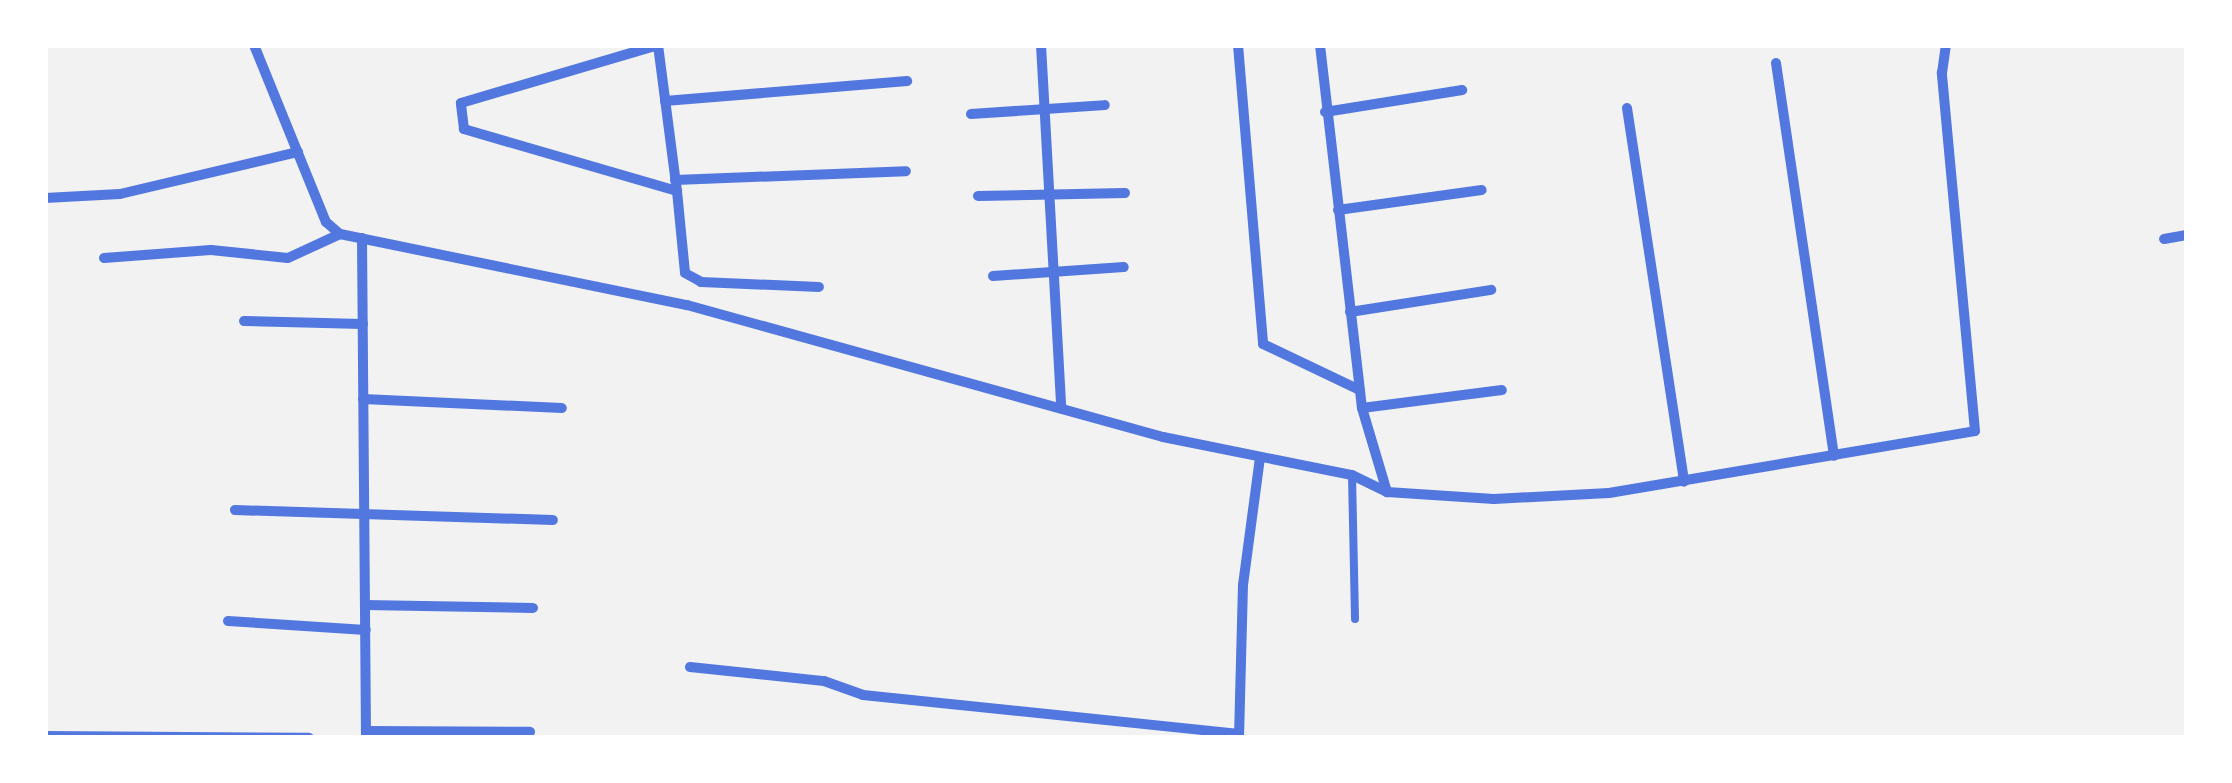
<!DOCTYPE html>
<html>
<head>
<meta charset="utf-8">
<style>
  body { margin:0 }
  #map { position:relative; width:2232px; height:783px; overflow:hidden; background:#f2f2f2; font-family:Bitter,serif }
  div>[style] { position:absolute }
  .service>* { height:8px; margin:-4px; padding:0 4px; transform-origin:4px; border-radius:4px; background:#5277de }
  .minor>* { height:10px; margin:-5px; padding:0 5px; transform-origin:5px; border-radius:5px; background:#5277de }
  span { translate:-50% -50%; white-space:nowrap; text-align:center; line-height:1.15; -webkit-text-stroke:8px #fff; paint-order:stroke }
  .frame { position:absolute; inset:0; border:48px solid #fff; pointer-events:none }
</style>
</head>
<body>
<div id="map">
  <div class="service">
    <div style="left:1352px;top:475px;width:144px;rotate:88.8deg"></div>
  </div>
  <div class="minor">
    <div style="left:254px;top:45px;width:191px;rotate:67.9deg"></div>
    <div style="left:326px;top:222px;width:18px;rotate:41deg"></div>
    <div style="left:340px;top:234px;width:354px;rotate:11.6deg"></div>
    <div style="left:687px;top:305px;width:494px;rotate:15.5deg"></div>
    <div style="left:1163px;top:437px;width:193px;rotate:11.4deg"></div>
    <div style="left:1352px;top:475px;width:39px;rotate:26deg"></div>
    <div style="left:1387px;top:492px;width:107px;rotate:3.7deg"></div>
    <div style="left:1494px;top:499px;width:115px;rotate:-3deg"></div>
    <div style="left:1609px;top:493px;width:371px;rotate:-9.6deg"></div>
    <div style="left:1975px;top:431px;width:360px;rotate:-95.3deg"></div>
    <div style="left:1942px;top:73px;width:28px;rotate:-82deg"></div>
    <div style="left:1041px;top:45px;width:364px;rotate:86.8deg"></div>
    <div style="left:1238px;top:45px;width:300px;rotate:85.2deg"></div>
    <div style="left:1263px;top:344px;width:107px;rotate:25.4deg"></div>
    <div style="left:1320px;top:45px;width:365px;rotate:83.4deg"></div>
    <div style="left:1362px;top:408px;width:88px;rotate:73.4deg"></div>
    <div style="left:1776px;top:63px;width:397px;rotate:81.6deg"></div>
    <div style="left:665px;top:101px;width:243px;rotate:-4.7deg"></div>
    <div style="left:1627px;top:108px;width:378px;rotate:81.3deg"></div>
    <div style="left:1325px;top:112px;width:139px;rotate:-9.1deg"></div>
    <div style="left:971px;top:114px;width:134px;rotate:-3.8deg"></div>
    <div style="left:675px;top:180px;width:231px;rotate:-2.2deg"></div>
    <div style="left:677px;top:191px;width:222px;rotate:-163.8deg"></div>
    <div style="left:464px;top:129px;width:26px;rotate:-97deg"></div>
    <div style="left:461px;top:103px;width:205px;rotate:-16.4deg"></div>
    <div style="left:658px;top:45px;width:147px;rotate:82.6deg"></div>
    <div style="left:677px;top:191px;width:82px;rotate:84.4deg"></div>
    <div style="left:685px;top:273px;width:18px;rotate:29deg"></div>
    <div style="left:701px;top:282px;width:118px;rotate:2.4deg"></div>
    <div style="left:978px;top:196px;width:147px;rotate:-1.2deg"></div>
    <div style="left:45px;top:198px;width:75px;rotate:-3.1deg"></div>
    <div style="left:120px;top:194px;width:183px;rotate:-13.3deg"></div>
    <div style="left:1338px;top:210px;width:145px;rotate:-7.9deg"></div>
    <div style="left:362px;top:238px;width:500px;rotate:89.54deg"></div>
    <div style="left:2164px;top:239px;width:23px;rotate:-10deg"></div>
    <div style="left:104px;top:258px;width:107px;rotate:-4.3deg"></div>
    <div style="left:211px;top:250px;width:77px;rotate:5.9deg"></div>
    <div style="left:288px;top:258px;width:57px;rotate:-24.8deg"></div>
    <div style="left:993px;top:276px;width:131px;rotate:-3.9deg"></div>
    <div style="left:1350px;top:312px;width:143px;rotate:-8.9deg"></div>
    <div style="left:244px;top:321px;width:119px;rotate:1.4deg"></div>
    <div style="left:363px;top:399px;width:199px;rotate:2.6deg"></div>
    <div style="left:1362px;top:408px;width:141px;rotate:-7.3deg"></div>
    <div style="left:235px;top:510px;width:318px;rotate:1.8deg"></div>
    <div style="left:365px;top:605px;width:168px;rotate:1deg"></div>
    <div style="left:228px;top:621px;width:138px;rotate:3.7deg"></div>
    <div style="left:690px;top:667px;width:135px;rotate:6deg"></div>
    <div style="left:824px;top:681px;width:41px;rotate:19.7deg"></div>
    <div style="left:863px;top:695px;width:378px;rotate:5.9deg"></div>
    <div style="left:366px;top:731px;width:164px;rotate:0.3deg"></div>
    <div style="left:45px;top:736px;width:264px;rotate:0.4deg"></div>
    <div style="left:1239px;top:737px;width:152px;rotate:-88.5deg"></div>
    <div style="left:1243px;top:585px;width:129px;rotate:-82.4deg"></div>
  </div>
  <div class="frame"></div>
</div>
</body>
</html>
